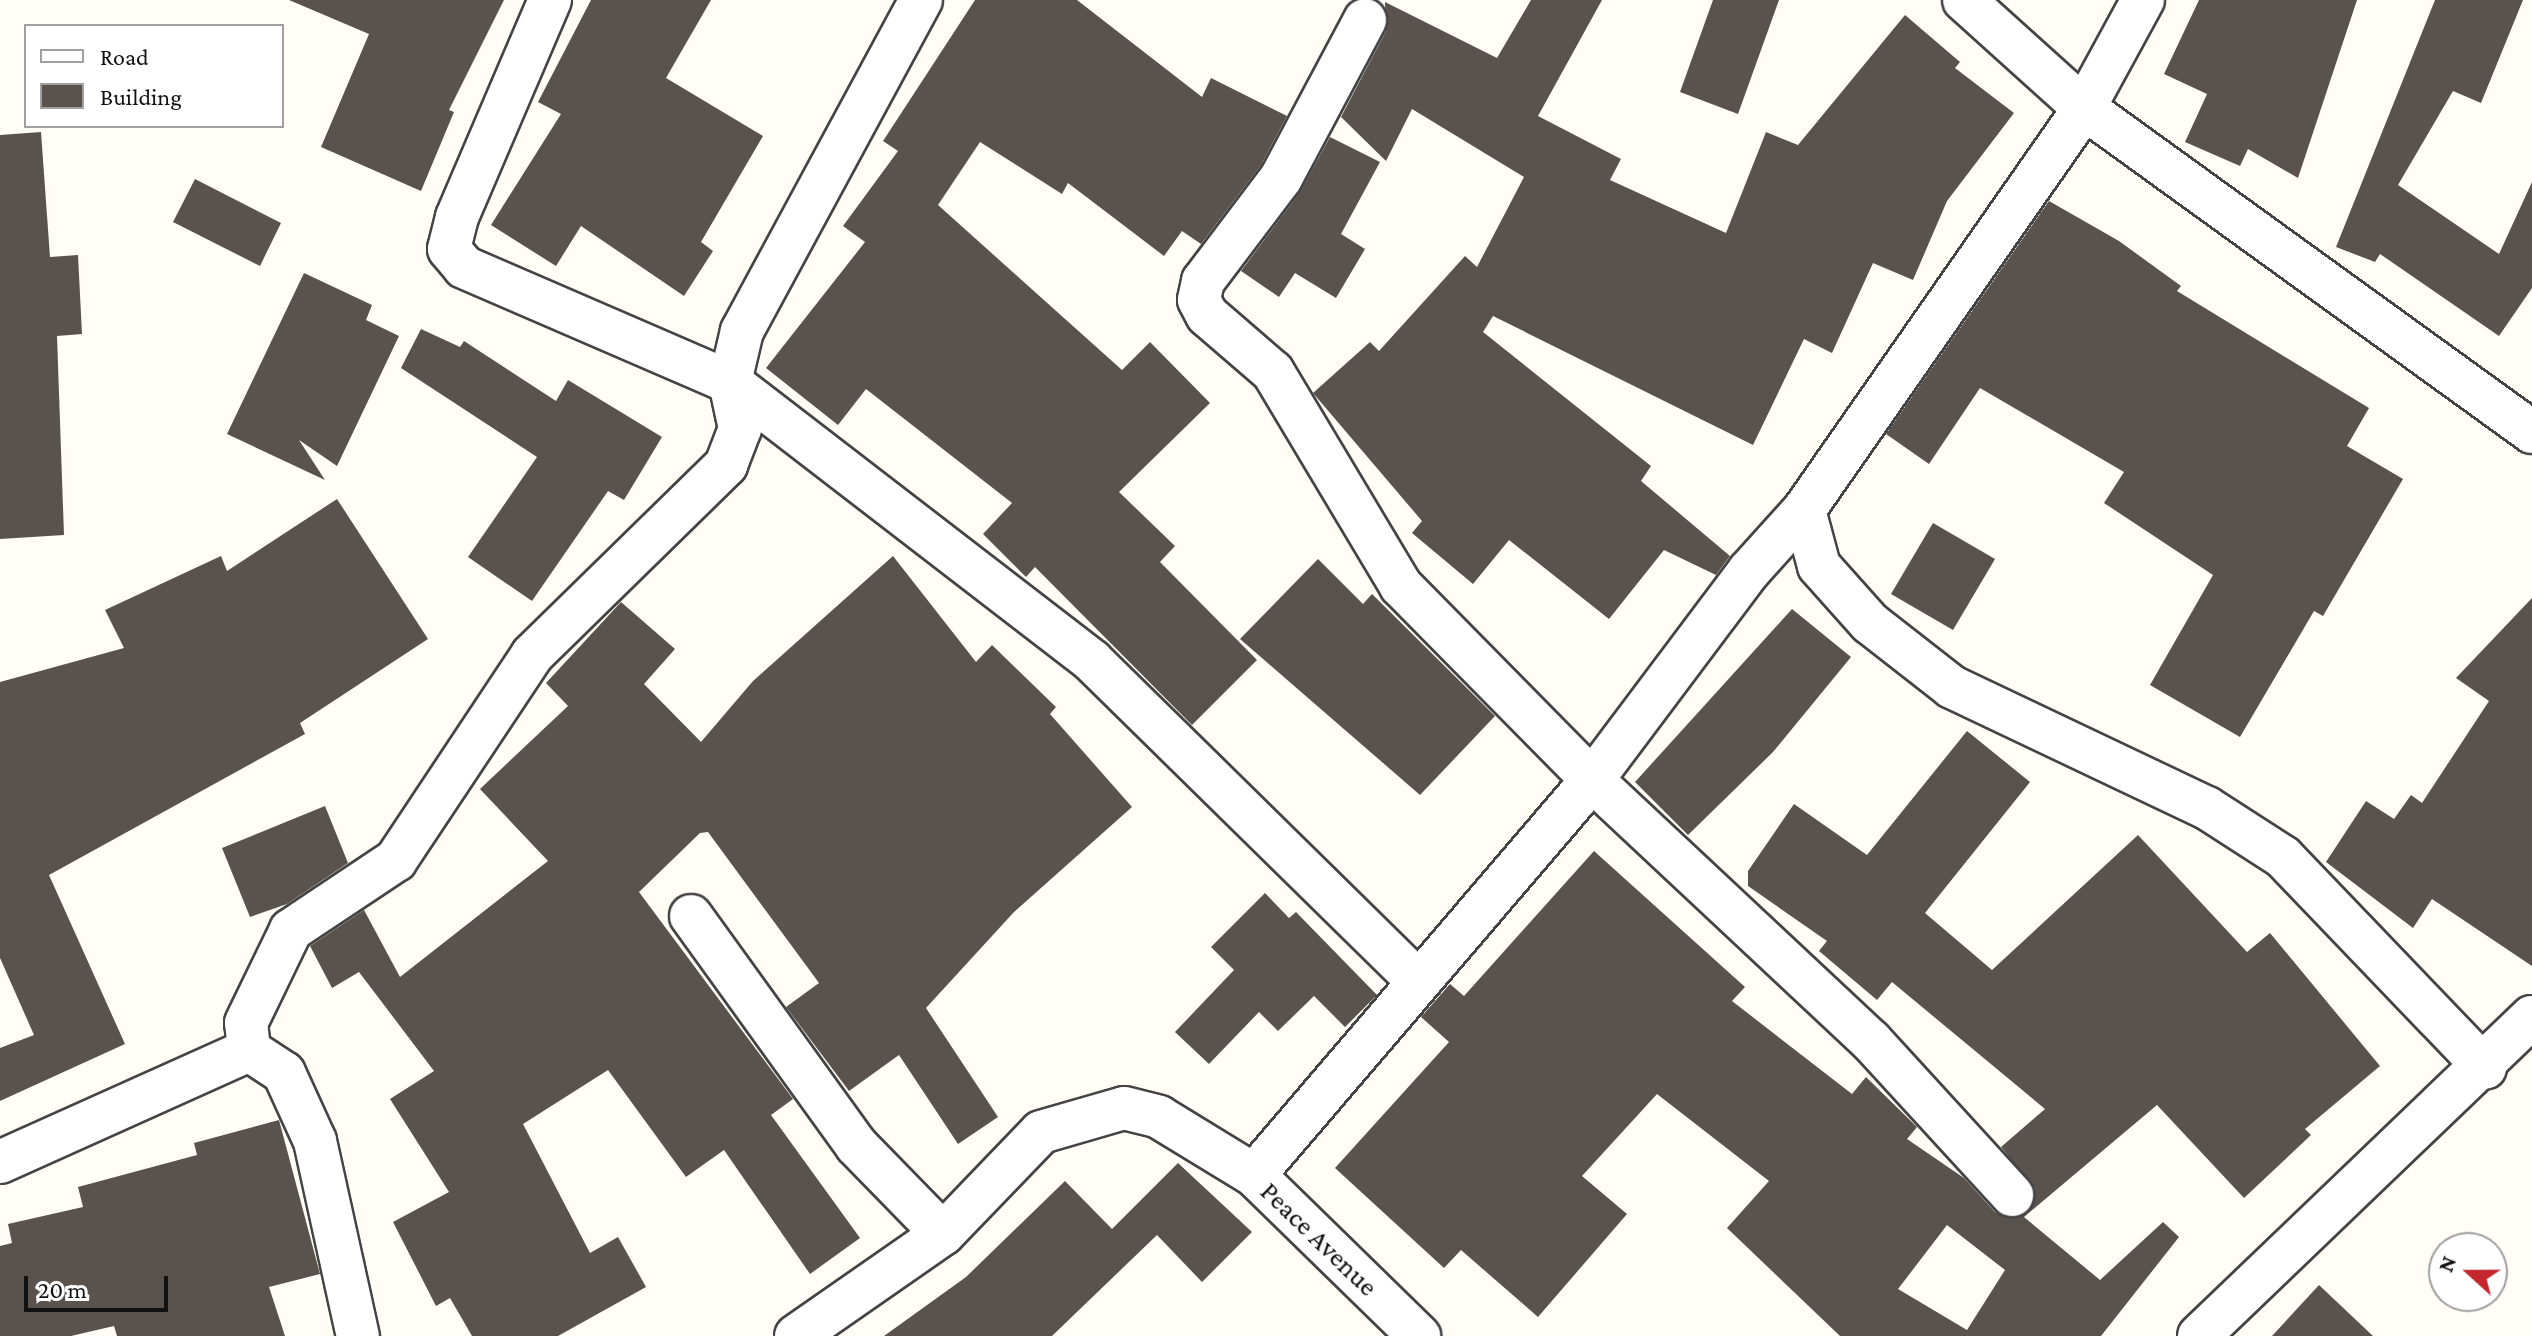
<!DOCTYPE html>
<html>
<head>
<meta charset="utf-8">
<style>
  body { margin:0 }
  #map { position:relative; width:2532px; height:1336px; overflow:hidden; background:#fffdf5; font-family:"Crimson Pro",serif }
  div>[style] { position:absolute }
  .building>* { inset:0; background:#5a524d }
  .roads { filter:drop-shadow(2px 0 #444) drop-shadow(-2px 0 #444) drop-shadow(0 2px #444) drop-shadow(0 -2px #444) }
  .street>* { height:42px; margin:-21px; padding:0 21px; transform-origin:21px; border-radius:21px; background:#fff }
  span { translate:-50% -50%; white-space:nowrap; text-align:center; line-height:1.15; -webkit-text-stroke:8px #fff; paint-order:stroke }
  .street-label { font-size:28px; color:#111 }
  .legend { position:absolute; left:24px; top:24px; width:260px; height:104px; box-sizing:border-box; background:#fff; border:2px solid #a0a0a0; margin:0; padding:10px 14px; list-style:none; font-size:24px; color:#111 }
  .legend li { display:flex; align-items:center; gap:16px; height:40px }
  .legend b { width:40px; border:2px solid #a0a0a0 }
  .north { position:absolute; left:2428px; top:1232px; width:80px; height:80px; box-sizing:border-box; background:#fff; border:2px solid #a0a0a0; border-radius:50%; rotate:291deg; font-size:22px; font-weight:700; line-height:32px; text-align:center; color:#111 }
  .north::after { content:''; display:block; margin:auto; width:28px; height:36px; background:#c4262e; clip-path:polygon(50% 0,100% 100%,50% 72%,0 100%) }
  .scale { position:absolute; left:24px; top:1276px; width:144px; height:36px; box-sizing:border-box; border:4px solid #111; border-top:0; padding-left:10px; font-size:24px; line-height:28px; white-space:nowrap; color:#111; -webkit-text-stroke:6px #fff; paint-order:stroke }
</style>
</head>
<body>
<div id="map">
  <div class="building">
    <div style="clip-path:polygon(289px 0,504px 0,449px 110px,454px 112px,421px 191px,321px 147px,369px 34px)"></div>
    <div style="clip-path:polygon(591px 0,711px 0,666px 78px,763px 136px,701px 242px,713px 251px,684px 296px,581px 226px,556px 266px,491px 225px,561px 114px,538px 102px)"></div>
    <div style="clip-path:polygon(975px 0,1077px 0,1202px 97px,1211px 78px,1287px 116px,1261px 165px,1201px 244px,1182px 231px,1164px 256px,1068px 183px,1062px 194px,980px 142px,938px 205px,1122px 370px,1150px 342px,1210px 403px,1119px 492px,1175px 546px,1160px 562px,1257px 660px,1192px 725px,1035px 567px,1026px 577px,983px 534px,1012px 503px,866px 389px,838px 425px,766px 368px,865px 242px,843px 226px,898px 151px,883px 141px)"></div>
    <div style="clip-path:polygon(1531px 0,1602px 0,1538px 116px,1621px 159px,1610px 180px,1726px 233px,1766px 132px,1798px 145px,1905px 15px,1960px 62px,1955px 68px,2014px 113px,1947px 201px,1913px 280px,1873px 263px,1832px 353px,1804px 339px,1753px 445px,1493px 316px,1483px 332px,1651px 466px,1641px 481px,1730px 556px,1716px 575px,1664px 550px,1609px 619px,1509px 540px,1473px 584px,1412px 533px,1422px 521px,1313px 393px,1370px 342px,1379px 351px,1465px 256px,1477px 267px,1524px 177px,1412px 109px,1386px 161px,1341px 117px,1386px 31px,1385px 2px,1497px 58px)"></div>
    <div style="clip-path:polygon(1713px 0,1779px 0,1738px 114px,1680px 92px)"></div>
    <div style="clip-path:polygon(2199px 0,2357px 0,2298px 178px,2248px 149px,2240px 166px,2185px 142px,2207px 94px,2164px 74px)"></div>
    <div style="clip-path:polygon(2435px 0,2523px 0,2481px 103px,2453px 91px,2398px 185px,2499px 254px,2532px 182px,2532px 288px,2499px 336px,2380px 254px,2375px 262px,2336px 247px)"></div>
    <div style="clip-path:polygon(41px 132px,50px 257px,78px 255px,82px 334px,57px 336px,64px 535px,0 539px,0 135px)"></div>
    <div style="clip-path:polygon(1330px 137px,1380px 162px,1341px 234px,1365px 249px,1336px 298px,1295px 273px,1279px 297px,1241px 271px,1300px 192px)"></div>
    <div style="clip-path:polygon(195px 179px,281px 223px,260px 266px,173px 222px)"></div>
    <div style="clip-path:polygon(2049px 201px,2119px 241px,2181px 286px,2177px 291px,2369px 408px,2347px 446px,2403px 479px,2323px 616px,2314px 611px,2240px 737px,2150px 685px,2213px 575px,2104px 503px,2124px 472px,1980px 388px,1929px 464px,1886px 434px)"></div>
    <div style="clip-path:polygon(304px 273px,372px 305px,366px 320px,399px 336px,337px 466px,299px 440px,325px 480px,227px 434px)"></div>
    <div style="clip-path:polygon(421px 329px,460px 347px,464px 341px,556px 401px,568px 380px,662px 437px,624px 500px,608px 491px,532px 601px,468px 557px,537px 457px,401px 368px)"></div>
    <div style="clip-path:polygon(337px 499px,428px 639px,300px 723px,305px 734px,49px 875px,125px 1044px,0 1101px,0 1048px,34px 1035px,0 958px,0 682px,124px 648px,105px 610px,221px 556px,227px 571px)"></div>
    <div style="clip-path:polygon(1933px 523px,1995px 559px,1953px 630px,1891px 594px)"></div>
    <div style="clip-path:polygon(893px 556px,976px 662px,992px 645px,1056px 707px,1050px 714px,1132px 807px,1014px 912px,926px 1008px,998px 1117px,958px 1144px,899px 1055px,849px 1091px,786px 1007px,819px 983px,708px 832px,700px 833px,639px 892px,793px 1099px,771px 1115px,860px 1238px,810px 1274px,724px 1150px,686px 1177px,608px 1070px,523px 1124px,590px 1253px,618px 1237px,646px 1287px,558px 1336px,472px 1336px,450px 1298px,436px 1306px,393px 1222px,449px 1192px,390px 1099px,434px 1071px,359px 972px,332px 988px,310px 946px,364px 910px,400px 977px,548px 861px,480px 789px,568px 706px,546px 683px,621px 602px,675px 649px,644px 684px,701px 742px,753px 681px)"></div>
    <div style="clip-path:polygon(1318px 559px,1363px 604px,1372px 594px,1495px 716px,1420px 795px,1240px 639px)"></div>
    <div style="clip-path:polygon(2532px 598px,2532px 966px,2432px 899px,2413px 928px,2326px 862px,2366px 801px,2394px 819px,2411px 795px,2422px 803px,2489px 701px,2456px 678px)"></div>
    <div style="clip-path:polygon(1792px 609px,1851px 657px,1773px 752px,1688px 835px,1635px 782px)"></div>
    <div style="clip-path:polygon(evenodd,1967px 731px,2030px 782px,1925px 913px,1992px 970px,2138px 835px,2247px 952px,2270px 933px,2380px 1066px,2305px 1129px,2311px 1135px,2244px 1198px,2157px 1105px,2024px 1217px,2100px 1280px,2163px 1222px,2179px 1237px,2101px 1336px,1840px 1336px,1727px 1228px,1769px 1181px,1657px 1094px,1582px 1176px,1627px 1214px,1538px 1317px,1461px 1250px,1444px 1268px,1335px 1168px,1449px 1042px,1421px 1017px,1450px 984px,1464px 996px,1594px 851px,1745px 987px,1732px 1001px,1852px 1094px,1866px 1077px,1917px 1127px,1907px 1139px,1964px 1178px,1995px 1212px,2016px 1218px,2028px 1213px,2035px 1189px,2001px 1147px,2045px 1109px,1892px 982px,1877px 1000px,1819px 951px,1827px 941px,1748px 886px,1748px 871px,1794px 804px,1867px 855px,1967px 731px,1947px 1225px,2005px 1270px,1967px 1330px,1898px 1289px,1947px 1225px)"></div>
    <div style="clip-path:polygon(325px 806px,348px 863px,287px 904px,250px 917px,222px 848px)"></div>
    <div style="clip-path:polygon(1265px 893px,1289px 918px,1296px 912px,1377px 995px,1345px 1027px,1314px 996px,1278px 1031px,1259px 1012px,1209px 1064px,1175px 1032px,1234px 970px,1211px 947px)"></div>
    <div style="clip-path:polygon(279px 1120px,320px 1274px,269px 1287px,285px 1336px,117px 1336px,114px 1326px,71px 1336px,0 1336px,0 1246px,12px 1243px,8px 1224px,83px 1207px,78px 1187px,197px 1155px,194px 1143px)"></div>
    <div style="clip-path:polygon(1178px 1163px,1252px 1232px,1202px 1282px,1157px 1235px,1052px 1336px,884px 1336px,966px 1277px,1065px 1181px,1112px 1229px)"></div>
    <div style="clip-path:polygon(2319px 1285px,2373px 1336px,2272px 1336px)"></div>
  </div>
  <div class="roads">
    <div class="street">
      <div style="left:550px;top:0;width:236px;rotate:113.2deg"></div>
      <div style="left:457px;top:217px;width:33px;rotate:104deg"></div>
      <div style="left:449px;top:249px;width:23px;rotate:50deg"></div>
      <div style="left:464px;top:267px;width:290px;rotate:23.4deg"></div>
      <div style="left:730px;top:382px;width:457px;rotate:37.6deg"></div>
      <div style="left:1092px;top:661px;width:455px;rotate:44.5deg"></div>
      <div style="left:1964px;top:0;width:161px;rotate:42deg"></div>
      <div style="left:2084px;top:108px;width:553px;rotate:35.87deg"></div>
      <div style="left:1365px;top:20px;width:179px;rotate:118deg"></div>
      <div style="left:1281px;top:178px;width:129px;rotate:127.1deg"></div>
      <div style="left:1203px;top:281px;width:19px;rotate:102deg"></div>
      <div style="left:1199px;top:300px;width:17px;rotate:62deg"></div>
      <div style="left:1207px;top:315px;width:87px;rotate:40.8deg"></div>
      <div style="left:1273px;top:372px;width:249px;rotate:59.1deg"></div>
      <div style="left:1401px;top:586px;width:272px;rotate:45.4deg"></div>
      <div style="left:1592px;top:780px;width:382px;rotate:43.1deg"></div>
      <div style="left:1871px;top:1041px;width:209px;rotate:47.5deg"></div>
      <div style="left:1804px;top:510px;width:58px;rotate:75deg"></div>
      <div style="left:1819px;top:566px;width:76px;rotate:48.2deg"></div>
      <div style="left:1870px;top:623px;width:104px;rotate:38deg"></div>
      <div style="left:1952px;top:687px;width:282px;rotate:25.4deg"></div>
      <div style="left:2207px;top:808px;width:90px;rotate:32.8deg"></div>
      <div style="left:2283px;top:857px;width:292px;rotate:46.2deg"></div>
      <div style="left:691px;top:916px;width:282px;rotate:54.2deg"></div>
      <div style="left:856px;top:1145px;width:124px;rotate:45.7deg"></div>
      <div style="left:249px;top:1050px;width:27px;rotate:-96deg"></div>
      <div style="left:246px;top:1023px;width:103px;rotate:-64.2deg"></div>
      <div style="left:291px;top:930px;width:126px;rotate:-33.7deg"></div>
      <div style="left:396px;top:860px;width:246px;rotate:-56.4deg"></div>
      <div style="left:532px;top:655px;width:272px;rotate:-44.4deg"></div>
      <div style="left:726px;top:465px;width:39px;rotate:-69deg"></div>
      <div style="left:740px;top:429px;width:48px;rotate:-102deg"></div>
      <div style="left:730px;top:382px;width:52px;rotate:-76.8deg"></div>
      <div style="left:742px;top:331px;width:376px;rotate:-61.6deg"></div>
      <div style="left:0;top:1162px;width:273px;rotate:-24.2deg"></div>
      <div style="left:249px;top:1050px;width:42px;rotate:33.3deg"></div>
      <div style="left:284px;top:1073px;width:75px;rotate:65.5deg"></div>
      <div style="left:315px;top:1141px;width:200px;rotate:77.6deg"></div>
      <div style="left:1254px;top:1175px;width:520px;rotate:-49.45deg"></div>
      <div style="left:1592px;top:780px;width:261px;rotate:-53.1deg"></div>
      <div style="left:1749px;top:571px;width:82px;rotate:-48deg"></div>
      <div style="left:1804px;top:510px;width:490px;rotate:-55.1deg"></div>
      <div style="left:2084px;top:108px;width:123px;rotate:-61.4deg"></div>
      <div style="left:796px;top:1336px;width:179px;rotate:-34.8deg"></div>
      <div style="left:943px;top:1234px;width:141px;rotate:-46.1deg"></div>
      <div style="left:1041px;top:1132px;width:86px;rotate:-16.1deg"></div>
      <div style="left:1124px;top:1108px;width:36px;rotate:14deg"></div>
      <div style="left:1159px;top:1117px;width:111px;rotate:31.4deg"></div>
      <div style="left:1254px;top:1175px;width:231px;rotate:44.3deg"></div>
      <div style="left:2199px;top:1336px;width:461px;rotate:-43.8deg"></div>
    </div>
  </div>
  <div class="street-label">
    <span style="left:1319px;top:1239px;rotate:44deg">Peace Avenue</span>
  </div>
  <ul class="legend">
  <li><b style="height:10px;background:#fff"></b>Road</li>
  <li><b style="height:22px;background:#5a524d"></b>Building</li>
  </ul>
  <div class="north">N</div>
  <div class="scale">20 m</div>
</div>
</body>
</html>
